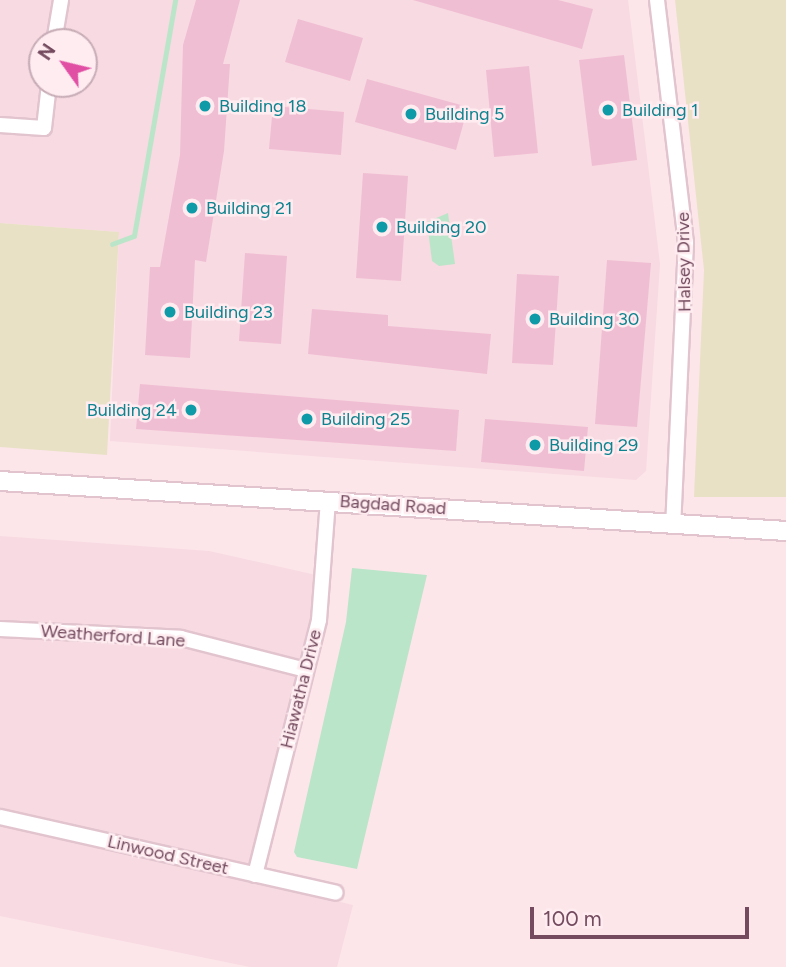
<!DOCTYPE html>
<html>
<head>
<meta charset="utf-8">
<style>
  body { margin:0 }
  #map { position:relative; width:786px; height:967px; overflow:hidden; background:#fce6ea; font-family:Figtree,sans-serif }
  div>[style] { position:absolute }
  .residential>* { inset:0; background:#f8dae2 }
  .green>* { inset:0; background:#e9e1c5 }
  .water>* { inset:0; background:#bbe5c9 }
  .stream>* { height:4.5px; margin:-2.25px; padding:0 2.25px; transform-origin:2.25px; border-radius:2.25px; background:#bbe5c9 }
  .building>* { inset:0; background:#f0bed3 }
  .roads { filter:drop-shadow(2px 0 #e2c4ce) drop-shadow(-2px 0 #e2c4ce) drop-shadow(0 2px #e2c4ce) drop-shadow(0 -2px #e2c4ce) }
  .minor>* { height:14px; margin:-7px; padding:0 7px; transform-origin:7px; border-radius:7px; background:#fff }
  .tertiary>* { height:18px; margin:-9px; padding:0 9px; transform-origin:9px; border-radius:9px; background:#fff }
  .dots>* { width:19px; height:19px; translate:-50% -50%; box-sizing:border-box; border:4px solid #feecf0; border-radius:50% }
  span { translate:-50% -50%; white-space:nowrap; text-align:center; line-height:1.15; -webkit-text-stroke:5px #feecf0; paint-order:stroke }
  .culture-label { font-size:18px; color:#0d838f }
  .left { translate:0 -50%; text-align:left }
  .right { translate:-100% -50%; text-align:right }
  .street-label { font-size:18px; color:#744b5e }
  .north { position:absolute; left:28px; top:28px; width:70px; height:70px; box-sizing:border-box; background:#feecf0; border:2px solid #c7acb6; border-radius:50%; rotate:304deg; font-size:19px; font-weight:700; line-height:28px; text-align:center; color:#744b5e }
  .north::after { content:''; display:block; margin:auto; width:24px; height:32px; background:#e14fa4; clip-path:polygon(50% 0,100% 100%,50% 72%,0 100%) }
  .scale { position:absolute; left:530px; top:907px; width:219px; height:32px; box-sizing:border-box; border:4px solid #744b5e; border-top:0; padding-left:9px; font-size:21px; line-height:24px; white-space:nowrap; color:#744b5e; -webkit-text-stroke:5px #feecf0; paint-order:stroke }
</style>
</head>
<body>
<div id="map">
  <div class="residential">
    <div style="clip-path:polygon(evenodd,0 0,628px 0,660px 264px,646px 471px,636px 480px,110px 441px,119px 232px,0 223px,0 0,42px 42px,84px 42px,84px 84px,42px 84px,42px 42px)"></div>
    <div style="clip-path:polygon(0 536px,209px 551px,316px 575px,315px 624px,252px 881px,353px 905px,337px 967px,250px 967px,0 916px)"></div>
  </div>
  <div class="green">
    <div style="clip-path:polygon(675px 0,786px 0,786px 497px,694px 497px,704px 270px)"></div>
    <div style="clip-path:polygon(0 223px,119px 232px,107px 455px,0 447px)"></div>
  </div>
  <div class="water">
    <div style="clip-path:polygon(448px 213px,455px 264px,439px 266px,432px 261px,427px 222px)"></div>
    <div style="clip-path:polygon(352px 568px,427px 575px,357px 869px,297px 857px,294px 852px,346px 622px)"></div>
  </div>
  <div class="stream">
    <div style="left:112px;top:244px;width:23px;rotate:-20deg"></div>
    <div style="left:134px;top:236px;width:240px;rotate:-80.1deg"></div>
  </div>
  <div class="building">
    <div style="clip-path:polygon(196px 0,240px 0,223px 64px,230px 64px,224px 151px,206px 262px,195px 260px,190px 358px,145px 355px,150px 267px,160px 267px,180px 155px,183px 45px)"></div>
    <div style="clip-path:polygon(413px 0,558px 0,593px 9px,582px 49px)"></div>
    <div style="clip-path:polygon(298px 19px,363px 38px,350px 81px,285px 62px)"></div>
    <div style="clip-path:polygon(624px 55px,637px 160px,592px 166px,579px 60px)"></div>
    <div style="clip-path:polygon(529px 66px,538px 153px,494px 157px,486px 70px)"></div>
    <div style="clip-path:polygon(367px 79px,468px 107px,456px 150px,355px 122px)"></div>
    <div style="clip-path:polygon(273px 106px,344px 112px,341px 155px,269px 149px)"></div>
    <div style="clip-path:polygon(363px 173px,408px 176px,401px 281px,356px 278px)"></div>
    <div style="clip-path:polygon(245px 253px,287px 256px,281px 344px,239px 341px)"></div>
    <div style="clip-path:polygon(607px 260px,651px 263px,637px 427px,595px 424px)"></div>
    <div style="clip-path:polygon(517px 274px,559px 276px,553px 365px,512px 363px)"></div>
    <div style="clip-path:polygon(312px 309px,388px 315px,388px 326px,491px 334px,487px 374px,308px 354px)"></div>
    <div style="clip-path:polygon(140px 384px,459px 410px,456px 451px,136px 429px)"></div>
    <div style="clip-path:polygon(485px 419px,588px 427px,584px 471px,481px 462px)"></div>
  </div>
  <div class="roads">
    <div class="minor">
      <div style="left:657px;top:0;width:244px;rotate:83.2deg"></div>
      <div style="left:686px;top:242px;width:284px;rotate:92.6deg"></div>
      <div style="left:54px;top:42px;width:43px;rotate:-80.5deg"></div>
      <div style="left:0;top:125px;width:44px;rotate:3.9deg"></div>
      <div style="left:44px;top:128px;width:44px;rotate:-83.5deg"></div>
      <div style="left:0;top:629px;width:181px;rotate:2.8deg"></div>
      <div style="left:181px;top:638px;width:129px;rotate:14.4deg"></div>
      <div style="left:0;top:817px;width:344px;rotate:12.7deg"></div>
      <div style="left:255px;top:875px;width:263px;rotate:-75.9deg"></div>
      <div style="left:319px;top:620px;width:120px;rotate:-85.7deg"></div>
    </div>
    <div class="tertiary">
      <div style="left:0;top:481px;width:788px;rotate:3.64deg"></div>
    </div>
  </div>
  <div class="dots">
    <div style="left:205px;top:106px;background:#0f9aa8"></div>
    <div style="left:608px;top:110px;background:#0f9aa8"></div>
    <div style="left:411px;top:114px;background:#0f9aa8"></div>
    <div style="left:192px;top:208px;background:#0f9aa8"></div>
    <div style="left:382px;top:227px;background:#0f9aa8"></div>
    <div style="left:170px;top:312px;background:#0f9aa8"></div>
    <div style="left:535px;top:319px;background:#0f9aa8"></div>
    <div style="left:191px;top:410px;background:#0f9aa8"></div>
    <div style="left:307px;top:419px;background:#0f9aa8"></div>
    <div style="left:535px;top:445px;background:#0f9aa8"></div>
  </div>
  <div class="culture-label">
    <span class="left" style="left:219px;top:106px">Building 18</span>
    <span class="left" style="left:622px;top:110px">Building 1</span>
    <span class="left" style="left:425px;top:114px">Building 5</span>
    <span class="left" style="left:206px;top:208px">Building 21</span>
    <span class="left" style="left:396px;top:227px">Building 20</span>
    <span class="left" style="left:184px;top:312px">Building 23</span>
    <span class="left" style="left:549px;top:319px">Building 30</span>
    <span class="right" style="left:177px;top:410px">Building 24</span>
    <span class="left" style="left:321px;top:419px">Building 25</span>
    <span class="left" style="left:549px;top:445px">Building 29</span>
  </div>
  <div class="street-label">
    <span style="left:684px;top:262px;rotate:-91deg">Halsey Drive</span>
    <span style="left:393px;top:505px;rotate:4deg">Bagdad Road</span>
    <span style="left:113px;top:636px;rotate:4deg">Weatherford Lane</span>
    <span style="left:301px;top:689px;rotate:-76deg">Hiawatha Drive</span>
    <span style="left:168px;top:855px;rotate:13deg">Linwood Street</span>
  </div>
  <div class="north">N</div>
  <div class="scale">100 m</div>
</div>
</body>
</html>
